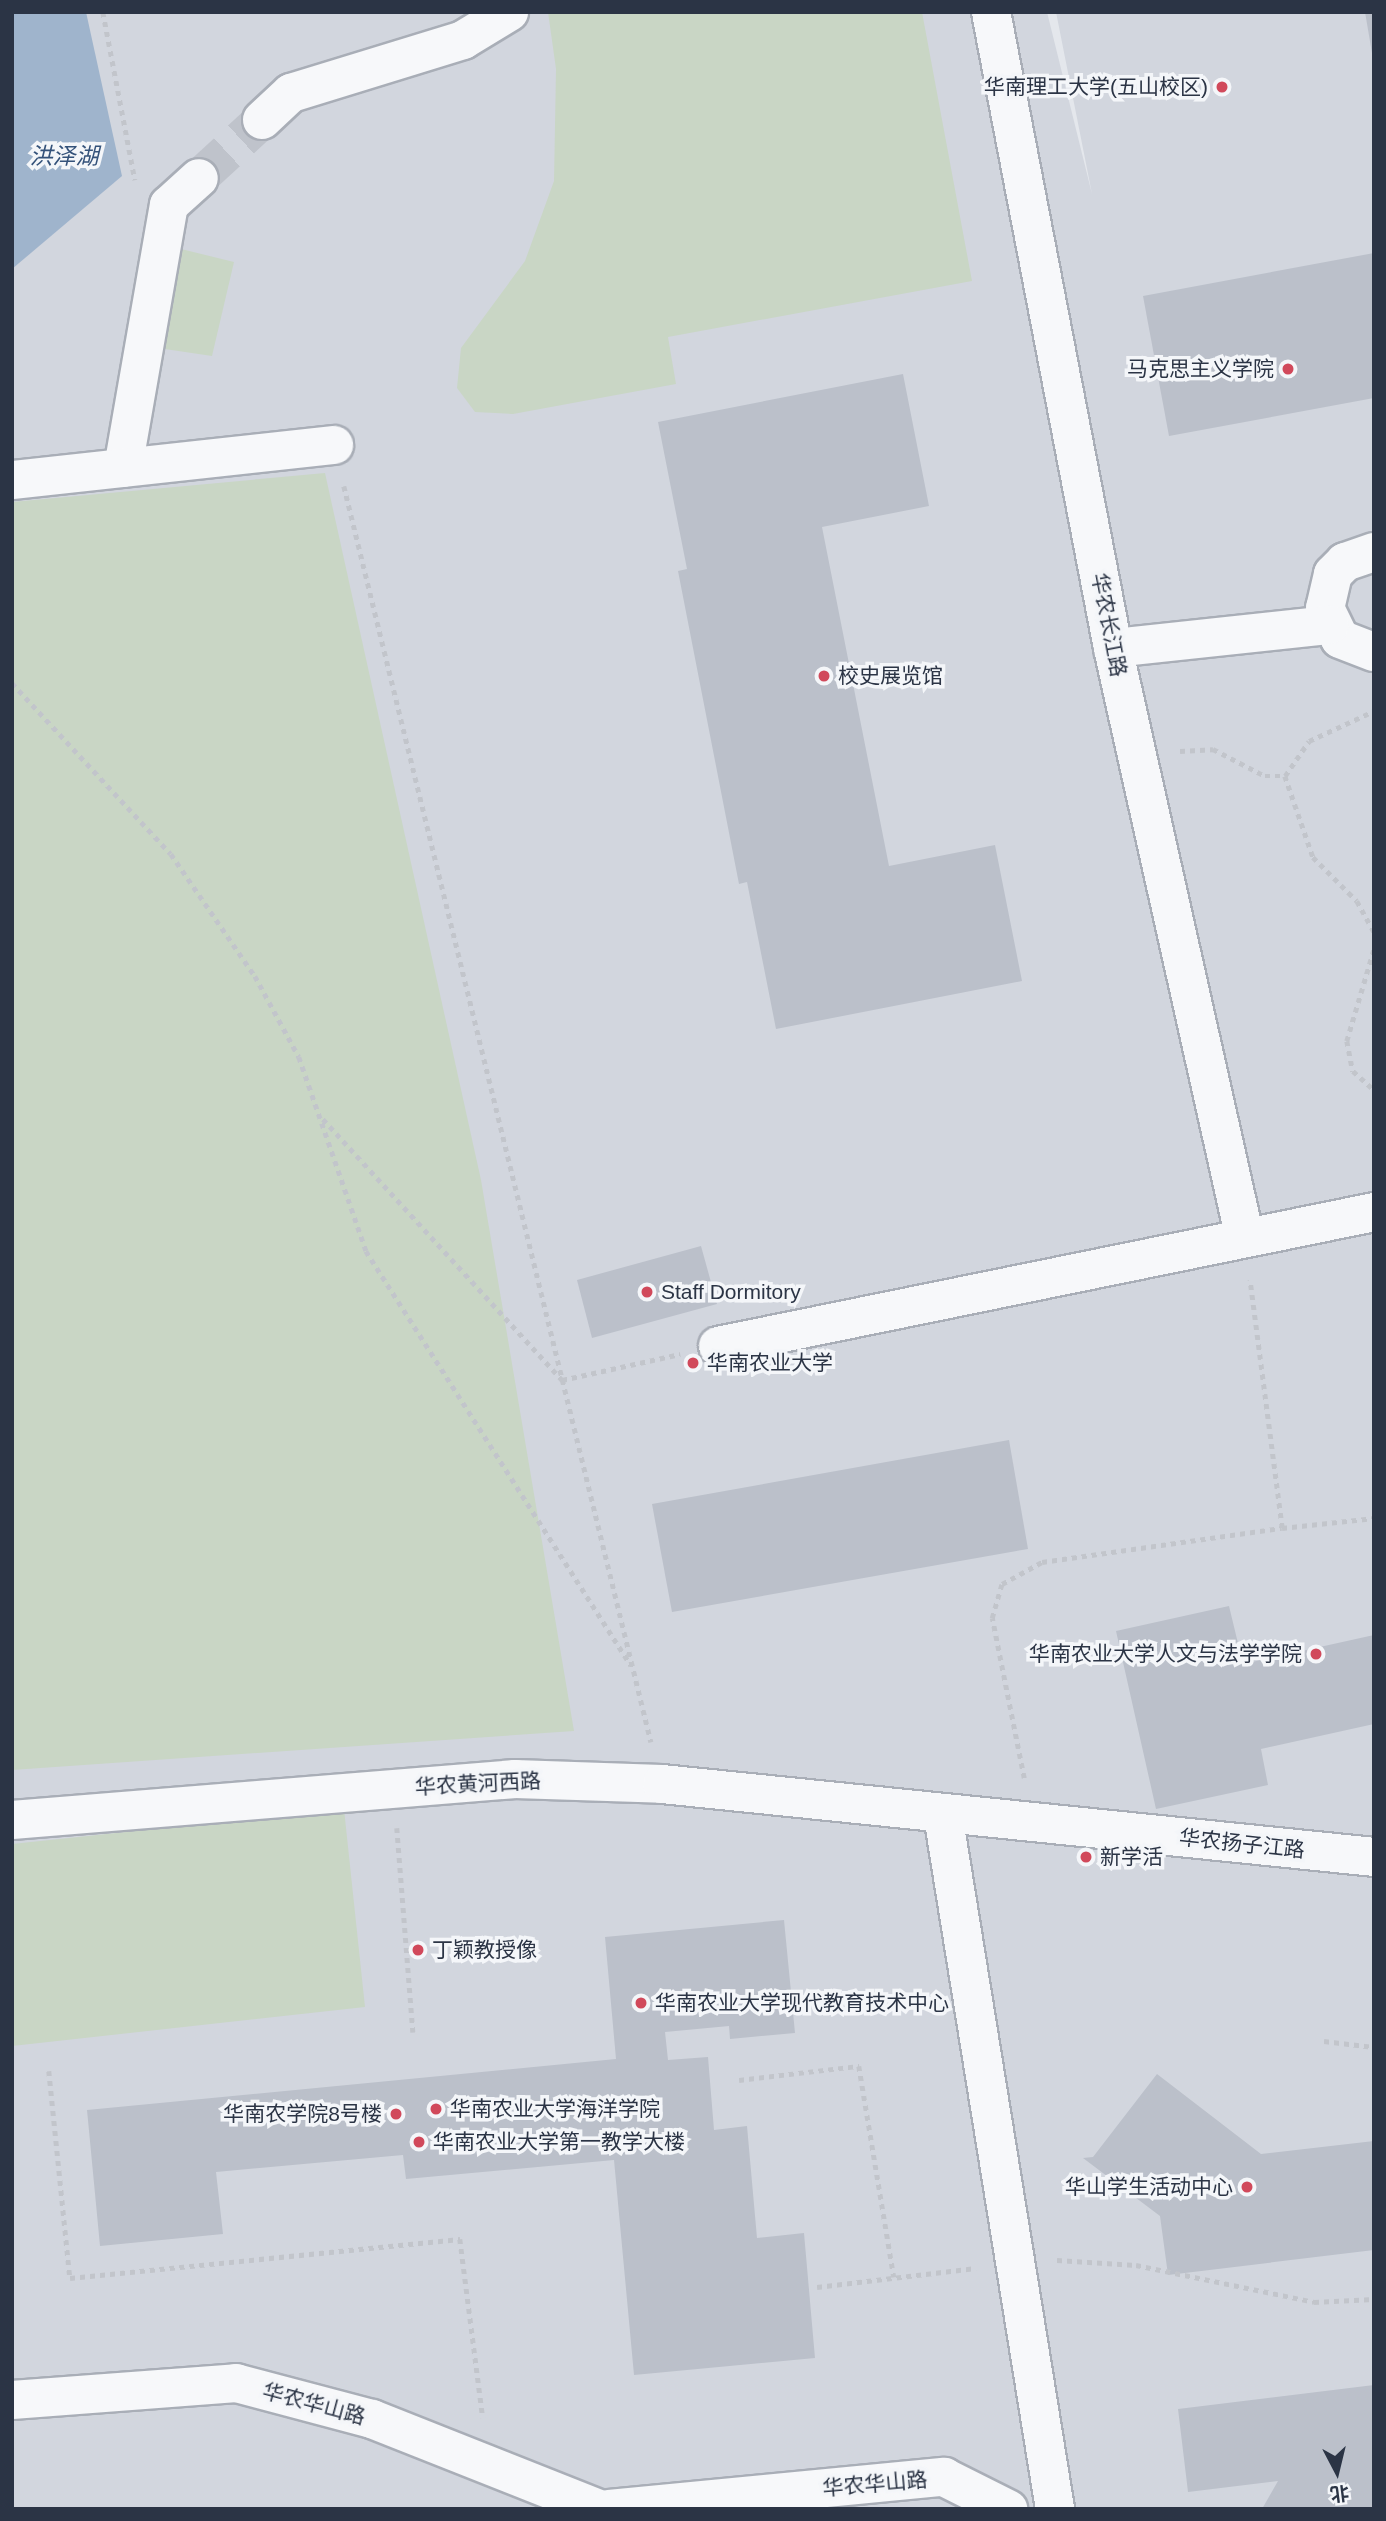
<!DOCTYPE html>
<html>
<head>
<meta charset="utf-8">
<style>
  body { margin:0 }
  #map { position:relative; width:1386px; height:2521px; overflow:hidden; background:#e4e7ec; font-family:Helvetica,"Noto Sans SC",sans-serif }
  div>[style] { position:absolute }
  .built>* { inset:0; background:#d2d6de }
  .green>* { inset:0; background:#c9d6c5 }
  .water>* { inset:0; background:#9fb4cc }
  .building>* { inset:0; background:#bbc0ca }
  .minor-tunnel>* { height:38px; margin-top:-19px; transform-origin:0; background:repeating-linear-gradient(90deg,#bfc3cb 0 38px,transparent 0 57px) }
  .path>* { height:4.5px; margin-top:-2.25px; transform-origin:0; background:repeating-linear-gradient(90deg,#c2c5cb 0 5px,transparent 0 10px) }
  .roads { filter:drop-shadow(2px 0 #a9aeb7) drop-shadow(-2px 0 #a9aeb7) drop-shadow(0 2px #a9aeb7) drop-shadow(0 -2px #a9aeb7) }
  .minor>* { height:38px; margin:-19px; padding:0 19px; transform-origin:19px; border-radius:19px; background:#f7f8fa }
  .dots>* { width:19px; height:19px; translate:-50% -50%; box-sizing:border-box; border:4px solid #f4f6f9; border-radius:50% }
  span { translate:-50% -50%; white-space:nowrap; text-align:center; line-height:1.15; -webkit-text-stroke:7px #f4f6f9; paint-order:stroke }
  .poi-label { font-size:21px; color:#2b3445 }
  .right { translate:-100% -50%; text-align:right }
  .left { translate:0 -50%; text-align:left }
  .street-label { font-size:21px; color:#2b3445 }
  .water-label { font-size:23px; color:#34527a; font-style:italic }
  .frame { position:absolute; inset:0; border:14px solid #2b3445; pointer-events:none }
  .north { position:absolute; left:1302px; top:2437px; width:70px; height:70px; -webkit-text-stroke:5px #f4f6f9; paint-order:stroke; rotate:173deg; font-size:19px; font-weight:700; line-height:28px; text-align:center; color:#2b3445 }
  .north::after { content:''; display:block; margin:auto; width:24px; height:32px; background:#2b3445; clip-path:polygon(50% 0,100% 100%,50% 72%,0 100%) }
</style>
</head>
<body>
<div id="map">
  <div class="built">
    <div style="clip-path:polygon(12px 12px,1047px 12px,1092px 194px,1056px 12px,1374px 12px,1374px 2509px,12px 2509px)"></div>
  </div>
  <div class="green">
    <div style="clip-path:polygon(548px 12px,922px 12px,972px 281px,668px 337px,676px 384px,513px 414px,475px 412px,457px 388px,461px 348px,525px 261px,554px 181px,556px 69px)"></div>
    <div style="clip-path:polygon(177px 248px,234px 262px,212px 356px,158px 348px)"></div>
    <div style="clip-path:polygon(325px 473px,481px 1180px,574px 1731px,12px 1770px,12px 502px)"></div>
    <div style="clip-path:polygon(344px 1809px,365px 2007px,12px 2046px,12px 1844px)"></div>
  </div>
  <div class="water">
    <div style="clip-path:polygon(12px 12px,86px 12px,122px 176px,12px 269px)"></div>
  </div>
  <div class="building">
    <div style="clip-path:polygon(1365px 12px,1374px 12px,1374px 53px,1372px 53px)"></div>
    <div style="clip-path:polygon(1374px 253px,1374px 398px,1169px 436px,1143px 296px)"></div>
    <div style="clip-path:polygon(903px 374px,929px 506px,822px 527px,889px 866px,995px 845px,1022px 981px,776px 1029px,747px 882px,739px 884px,678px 571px,687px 569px,658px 422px)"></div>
    <div style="clip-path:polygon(701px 1246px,717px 1304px,592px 1338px,577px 1280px)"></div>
    <div style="clip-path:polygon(1009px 1440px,1028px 1549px,672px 1612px,652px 1504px)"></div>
    <div style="clip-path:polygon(1229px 1606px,1243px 1664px,1374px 1635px,1374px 1724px,1261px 1749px,1268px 1785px,1156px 1809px,1116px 1631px)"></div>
    <div style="clip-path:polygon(784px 1920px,795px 2033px,730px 2039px,729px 2026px,665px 2032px,668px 2060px,708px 2057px,714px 2130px,747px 2126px,757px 2238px,804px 2233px,815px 2358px,634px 2375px,614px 2160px,406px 2179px,403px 2155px,216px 2172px,223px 2234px,100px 2246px,87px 2110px,616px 2059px,605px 1937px)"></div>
    <div style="clip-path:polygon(1157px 2074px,1261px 2154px,1374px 2141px,1374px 2250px,1168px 2275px,1160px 2216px,1083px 2158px,1093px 2157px)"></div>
    <div style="clip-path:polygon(1374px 2385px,1374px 2509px,1262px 2509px,1278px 2481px,1188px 2492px,1178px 2409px)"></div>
  </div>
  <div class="minor-tunnel">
    <div style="left:199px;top:178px;width:86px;rotate:-42.6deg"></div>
  </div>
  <div class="path">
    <div style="left:103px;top:12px;width:171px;rotate:79.2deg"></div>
    <div style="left:344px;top:486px;width:1293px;rotate:76.26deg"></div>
    <div style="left:12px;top:683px;width:233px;rotate:47.1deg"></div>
    <div style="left:171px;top:854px;width:148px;rotate:55.5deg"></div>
    <div style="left:255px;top:976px;width:92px;rotate:61.5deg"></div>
    <div style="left:299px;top:1057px;width:205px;rotate:70.9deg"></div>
    <div style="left:366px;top:1251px;width:492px;rotate:57.4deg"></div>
    <div style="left:1180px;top:751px;width:33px;rotate:-3deg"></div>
    <div style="left:1213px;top:749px;width:59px;rotate:27.4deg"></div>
    <div style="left:1265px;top:776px;width:20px"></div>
    <div style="left:1285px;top:776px;width:42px;rotate:-55.6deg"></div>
    <div style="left:1309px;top:741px;width:72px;rotate:-24.8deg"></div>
    <div style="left:1285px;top:776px;width:86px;rotate:70.9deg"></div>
    <div style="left:1313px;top:857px;width:62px;rotate:45deg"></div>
    <div style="left:1357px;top:901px;width:35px;rotate:61deg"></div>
    <div style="left:1374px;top:950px;width:95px;rotate:106.5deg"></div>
    <div style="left:1347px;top:1041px;width:31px;rotate:79deg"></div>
    <div style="left:1353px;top:1071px;width:28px;rotate:42deg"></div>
    <div style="left:323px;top:1119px;width:354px;rotate:47.5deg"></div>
    <div style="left:562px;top:1380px;width:121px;rotate:-12.4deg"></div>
    <div style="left:1282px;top:1528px;width:93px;rotate:-6.2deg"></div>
    <div style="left:1024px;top:1778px;width:163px;rotate:-101.3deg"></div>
    <div style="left:992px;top:1618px;width:35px;rotate:-74deg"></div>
    <div style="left:1002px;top:1584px;width:46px;rotate:-28.8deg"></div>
    <div style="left:1042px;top:1562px;width:242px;rotate:-8.1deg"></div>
    <div style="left:1282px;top:1528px;width:250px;rotate:-97.4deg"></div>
    <div style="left:397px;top:1828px;width:205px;rotate:85.5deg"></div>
    <div style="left:1324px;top:2041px;width:50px;rotate:6.8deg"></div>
    <div style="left:49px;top:2071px;width:208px;rotate:84.2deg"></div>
    <div style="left:70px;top:2278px;width:392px;rotate:-5.7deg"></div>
    <div style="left:460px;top:2239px;width:180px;rotate:82.7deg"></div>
    <div style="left:739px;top:2080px;width:121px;rotate:-6.7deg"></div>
    <div style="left:859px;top:2066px;width:214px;rotate:80.6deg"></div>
    <div style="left:1057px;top:2260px;width:79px;rotate:3.6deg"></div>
    <div style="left:1136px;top:2265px;width:182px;rotate:11.7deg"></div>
    <div style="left:1314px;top:2302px;width:60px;rotate:-2.9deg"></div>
    <div style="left:817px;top:2287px;width:160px;rotate:-6.8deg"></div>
  </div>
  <div class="roads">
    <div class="minor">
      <div style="left:991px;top:12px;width:648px;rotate:79.14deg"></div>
      <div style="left:1113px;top:648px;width:600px;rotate:77.4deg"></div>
      <div style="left:262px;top:120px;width:40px;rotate:-43deg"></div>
      <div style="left:291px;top:93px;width:180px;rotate:-17.1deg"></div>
      <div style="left:463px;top:40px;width:54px;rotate:-31.3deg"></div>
      <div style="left:123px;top:468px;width:267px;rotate:-80.1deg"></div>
      <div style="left:169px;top:205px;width:40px;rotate:-42deg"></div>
      <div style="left:12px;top:480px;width:324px;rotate:-6.2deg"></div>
      <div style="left:1374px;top:552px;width:31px;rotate:161deg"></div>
      <div style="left:1345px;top:562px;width:17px;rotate:135deg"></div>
      <div style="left:1333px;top:574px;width:35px;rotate:103deg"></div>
      <div style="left:1325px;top:608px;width:34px;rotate:64deg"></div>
      <div style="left:1340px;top:639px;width:36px;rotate:21deg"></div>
      <div style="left:1113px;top:648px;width:218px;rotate:-6.1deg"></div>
      <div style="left:718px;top:1346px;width:670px;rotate:-11.54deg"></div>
      <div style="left:943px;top:1815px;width:703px;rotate:80.83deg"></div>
      <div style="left:12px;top:1820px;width:505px;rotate:-4.66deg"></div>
      <div style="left:515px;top:1779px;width:147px;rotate:1.9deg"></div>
      <div style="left:662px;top:1784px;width:716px;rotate:5.85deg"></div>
      <div style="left:12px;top:2400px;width:225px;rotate:-4.3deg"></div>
      <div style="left:236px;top:2383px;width:141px;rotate:14.8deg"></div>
      <div style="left:372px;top:2419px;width:244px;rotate:21.6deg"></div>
      <div style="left:609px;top:2509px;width:337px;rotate:-5.5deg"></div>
      <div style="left:944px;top:2477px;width:72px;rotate:26.6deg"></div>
    </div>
  </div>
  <div class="dots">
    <div style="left:1222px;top:87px;background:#d1495b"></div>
    <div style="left:1288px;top:369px;background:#d1495b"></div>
    <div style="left:824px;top:676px;background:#d1495b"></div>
    <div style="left:647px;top:1292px;background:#d1495b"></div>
    <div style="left:693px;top:1363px;background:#d1495b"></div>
    <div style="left:1316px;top:1654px;background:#d1495b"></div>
    <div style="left:1086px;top:1857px;background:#d1495b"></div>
    <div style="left:418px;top:1950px;background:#d1495b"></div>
    <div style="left:641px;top:2003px;background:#d1495b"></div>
    <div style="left:436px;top:2109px;background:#d1495b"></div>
    <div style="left:396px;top:2114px;background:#d1495b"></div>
    <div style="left:419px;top:2142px;background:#d1495b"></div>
    <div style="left:1247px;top:2187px;background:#d1495b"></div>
  </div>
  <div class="poi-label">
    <span class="right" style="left:1208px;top:87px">华南理工大学(五山校区)</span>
    <span class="right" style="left:1274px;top:369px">马克思主义学院</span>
    <span class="left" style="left:838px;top:676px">校史展览馆</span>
    <span class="left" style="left:661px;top:1292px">Staff Dormitory</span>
    <span class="left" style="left:707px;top:1363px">华南农业大学</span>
    <span class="right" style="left:1302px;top:1654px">华南农业大学人文与法学学院</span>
    <span class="left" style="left:1100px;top:1857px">新学活</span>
    <span class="left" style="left:432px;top:1950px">丁颖教授像</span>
    <span class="left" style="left:655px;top:2003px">华南农业大学现代教育技术中心</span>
    <span class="left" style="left:450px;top:2109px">华南农业大学海洋学院</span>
    <span class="right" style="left:382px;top:2114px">华南农学院8号楼</span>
    <span class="left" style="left:433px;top:2142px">华南农业大学第一教学大楼</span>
    <span class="right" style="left:1233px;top:2187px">华山学生活动中心</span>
  </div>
  <div class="street-label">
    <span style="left:1109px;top:625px;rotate:79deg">华农长江路</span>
    <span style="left:478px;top:1784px;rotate:-3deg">华农黄河西路</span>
    <span style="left:1242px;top:1844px;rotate:6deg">华农扬子江路</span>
    <span style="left:314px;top:2404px;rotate:15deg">华农华山路</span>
    <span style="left:875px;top:2484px;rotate:-5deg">华农华山路</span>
  </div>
  <div class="water-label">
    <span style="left:64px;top:156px">洪泽湖</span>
  </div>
  <div class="frame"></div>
  <div class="north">北</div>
</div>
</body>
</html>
